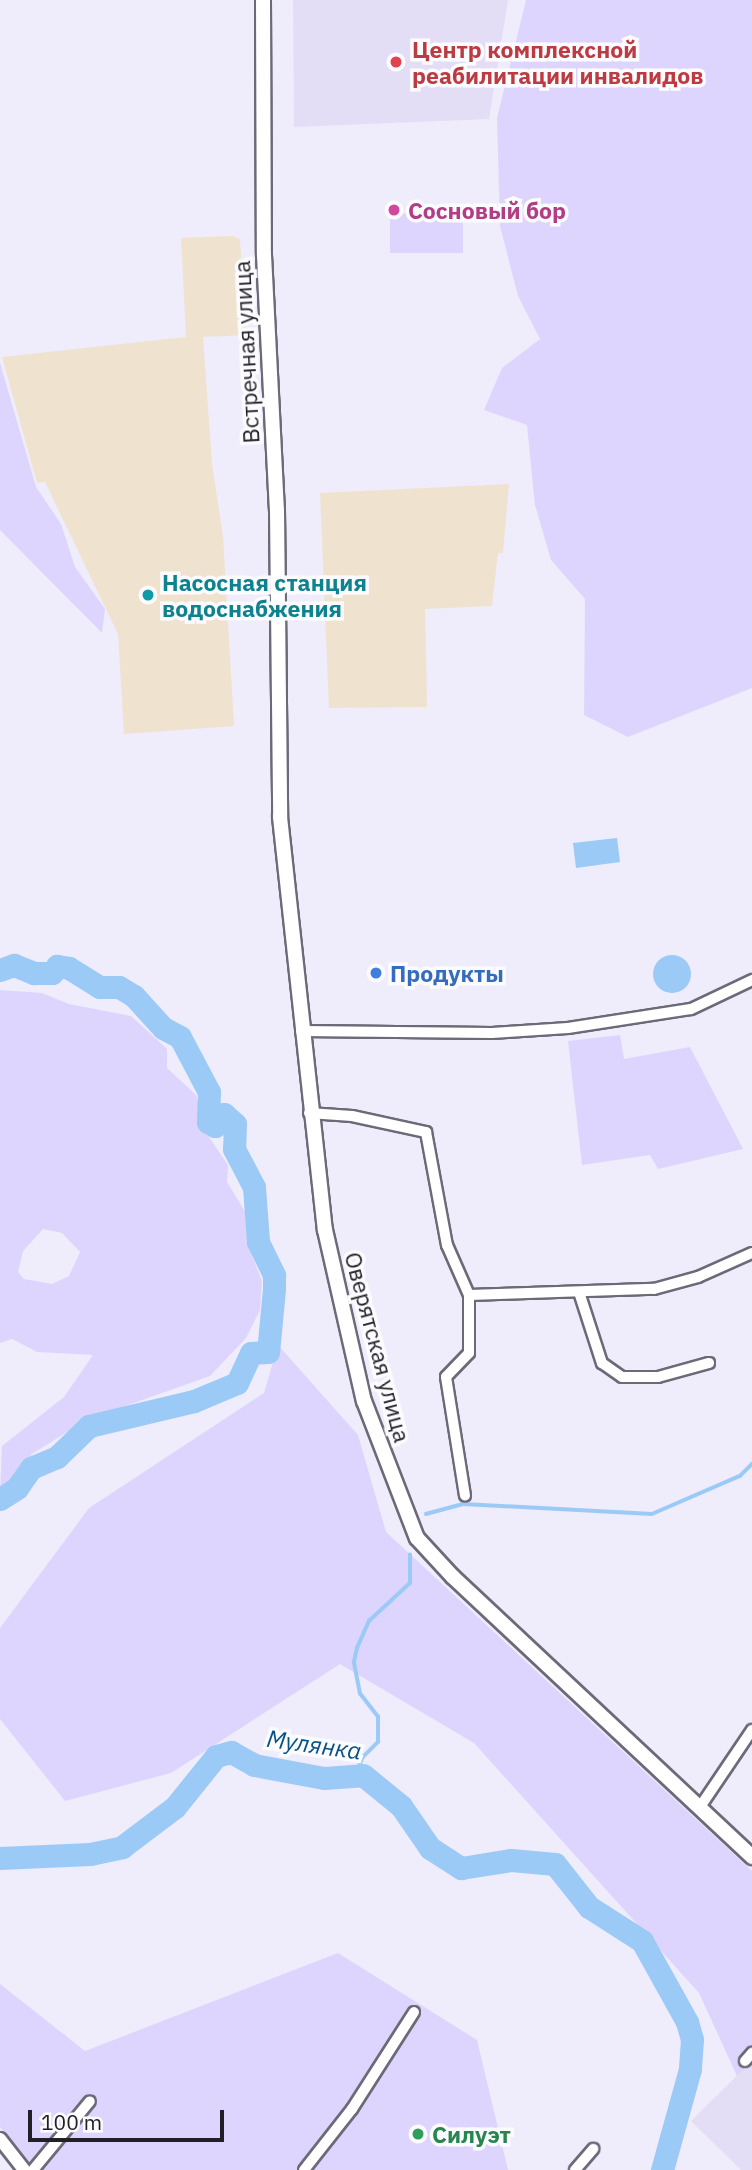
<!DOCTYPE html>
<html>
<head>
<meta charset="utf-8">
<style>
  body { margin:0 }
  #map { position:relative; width:752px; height:2170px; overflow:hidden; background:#efecfc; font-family:"IBM Plex Sans",sans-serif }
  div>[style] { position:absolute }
  .built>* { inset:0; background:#e3def5 }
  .industrial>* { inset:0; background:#efe3cf }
  .green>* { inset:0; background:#ded5fe }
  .water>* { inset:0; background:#9bcaf6 }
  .round { border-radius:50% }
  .stream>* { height:3.5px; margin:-1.75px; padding:0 1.75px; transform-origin:1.75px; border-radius:1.75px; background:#9bcaf6 }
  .river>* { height:23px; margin:-11.5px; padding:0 11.5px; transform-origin:11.5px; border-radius:11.5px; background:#9bcaf6 }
  .roads { filter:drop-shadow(2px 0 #6d6a78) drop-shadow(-2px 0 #6d6a78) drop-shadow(0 2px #6d6a78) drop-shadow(0 -2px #6d6a78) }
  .minor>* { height:10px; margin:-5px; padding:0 5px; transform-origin:5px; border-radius:5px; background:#fff }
  .tertiary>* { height:12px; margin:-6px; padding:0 6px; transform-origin:6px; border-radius:6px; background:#fff }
  .secondary>* { height:14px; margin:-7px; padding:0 7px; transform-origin:7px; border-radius:7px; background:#fff }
  .dots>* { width:19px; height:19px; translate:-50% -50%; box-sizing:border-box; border:4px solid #fcfbfe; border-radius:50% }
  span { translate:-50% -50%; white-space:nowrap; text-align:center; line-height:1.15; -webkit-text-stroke:7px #fcfbfe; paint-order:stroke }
  .health-label { font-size:23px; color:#be3a42; font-weight:700 }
  .left { translate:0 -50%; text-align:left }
  .hotel-label { font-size:23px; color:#b23c85; font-weight:700 }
  .street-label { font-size:23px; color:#212026 }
  .culture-label { font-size:23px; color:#0d838f; font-weight:700 }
  .shop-label { font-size:23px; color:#366cbe; font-weight:700 }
  .leisure-label { font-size:23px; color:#27864d; font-weight:700 }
  .water-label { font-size:24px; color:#075187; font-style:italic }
  .scale { position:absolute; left:28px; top:2110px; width:196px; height:32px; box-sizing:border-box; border:4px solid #212026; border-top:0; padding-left:9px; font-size:21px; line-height:24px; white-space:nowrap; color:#212026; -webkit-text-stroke:5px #fcfbfe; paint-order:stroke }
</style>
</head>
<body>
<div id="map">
  <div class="built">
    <div style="clip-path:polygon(293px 0,508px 0,489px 119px,294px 127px)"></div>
    <div style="clip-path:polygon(752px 2061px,752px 2170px,741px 2170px,691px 2121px)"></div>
  </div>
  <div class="industrial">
    <div style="clip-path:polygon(233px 236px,240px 239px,246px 335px,203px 337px,212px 464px,223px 536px,234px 726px,124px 734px,118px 634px,45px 482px,37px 483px,2px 357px,186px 337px,181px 238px)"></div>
    <div style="clip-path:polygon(509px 484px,503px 553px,498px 553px,492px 606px,425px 609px,427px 707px,329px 708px,320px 493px)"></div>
  </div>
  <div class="green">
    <div style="clip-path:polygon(526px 0,752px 0,752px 688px,628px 737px,584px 715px,585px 599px,551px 560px,535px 505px,527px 425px,484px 410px,502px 368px,540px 339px,518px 296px,500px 226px,497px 118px)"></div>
    <div style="clip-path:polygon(390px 213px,463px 214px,463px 253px,390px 253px)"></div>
    <div style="clip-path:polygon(0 363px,36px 487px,61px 524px,75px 567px,105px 609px,102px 633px,0 530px)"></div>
    <div style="clip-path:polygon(evenodd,0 990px,42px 993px,69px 1004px,131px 1016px,167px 1049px,167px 1068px,196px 1095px,209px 1137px,228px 1165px,227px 1182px,249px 1218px,251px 1253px,262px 1281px,260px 1310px,246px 1338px,210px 1376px,86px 1420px,32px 1454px,13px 1486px,0 1493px,2px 1446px,64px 1397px,93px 1355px,37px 1352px,12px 1339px,0 1343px,0 990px,43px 1229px,62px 1233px,80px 1252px,69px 1276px,52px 1284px,24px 1279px,18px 1272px,23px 1251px,43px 1229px)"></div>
    <div style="clip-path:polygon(620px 1035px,624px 1059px,690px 1047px,743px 1149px,658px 1169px,650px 1155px,582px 1165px,568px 1041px)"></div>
    <div style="clip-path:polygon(278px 1345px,358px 1435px,386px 1532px,752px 1871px,752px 2061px,737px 2076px,699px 1993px,474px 1743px,340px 1664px,171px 1773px,65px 1801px,0 1719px,0 1628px,89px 1508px,264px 1393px)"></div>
    <div style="clip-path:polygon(338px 1953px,477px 2040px,508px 2170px,33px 2170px,0 2127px,0 1984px,85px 2051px)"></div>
  </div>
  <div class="water">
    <div style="clip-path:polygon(617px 838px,620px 862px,576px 868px,573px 843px)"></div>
    <div class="round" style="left:653px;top:955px;width:38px;height:38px"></div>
  </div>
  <div class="stream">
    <div style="left:426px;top:1514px;width:38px;rotate:-15deg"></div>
    <div style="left:463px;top:1504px;width:189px;rotate:3deg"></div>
    <div style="left:652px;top:1514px;width:96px;rotate:-23.4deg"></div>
    <div style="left:740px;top:1476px;width:17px;rotate:-45deg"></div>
    <div style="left:356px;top:1774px;width:17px;rotate:-69deg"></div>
    <div style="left:362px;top:1758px;width:23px;rotate:-45deg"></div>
    <div style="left:378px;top:1742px;width:25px;rotate:-90deg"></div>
    <div style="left:378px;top:1717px;width:29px;rotate:-128deg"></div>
    <div style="left:360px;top:1694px;width:33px;rotate:-101deg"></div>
    <div style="left:354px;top:1662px;width:14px;rotate:-78deg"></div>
    <div style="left:357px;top:1648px;width:30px;rotate:-66deg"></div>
    <div style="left:369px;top:1621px;width:56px;rotate:-42.8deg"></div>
    <div style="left:410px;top:1583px;width:28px;rotate:-90deg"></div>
  </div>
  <div class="river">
    <div style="left:0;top:970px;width:15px;rotate:-20deg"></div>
    <div style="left:14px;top:965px;width:22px;rotate:22deg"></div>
    <div style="left:34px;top:973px;width:18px"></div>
    <div style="left:52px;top:973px;width:9px;rotate:-54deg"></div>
    <div style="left:57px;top:966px;width:12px;rotate:9deg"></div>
    <div style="left:69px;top:968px;width:36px;rotate:32deg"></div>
    <div style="left:100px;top:987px;width:19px"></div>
    <div style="left:119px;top:987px;width:17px;rotate:31deg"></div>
    <div style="left:134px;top:996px;width:43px;rotate:47.8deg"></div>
    <div style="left:163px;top:1028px;width:19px;rotate:28deg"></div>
    <div style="left:180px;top:1037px;width:62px;rotate:62.2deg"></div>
    <div style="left:209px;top:1092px;width:30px;rotate:92deg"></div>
    <div style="left:208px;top:1122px;width:8px;rotate:30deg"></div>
    <div style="left:215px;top:1126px;width:15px;rotate:-53deg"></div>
    <div style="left:224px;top:1114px;width:15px;rotate:42deg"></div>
    <div style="left:235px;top:1124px;width:25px;rotate:92deg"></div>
    <div style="left:234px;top:1149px;width:43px;rotate:62.2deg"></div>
    <div style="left:254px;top:1187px;width:55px;rotate:85.8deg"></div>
    <div style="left:258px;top:1242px;width:37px;rotate:64deg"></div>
    <div style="left:274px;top:1275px;width:14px;rotate:90deg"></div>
    <div style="left:274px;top:1289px;width:63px;rotate:95.4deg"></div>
    <div style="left:268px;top:1352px;width:17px;rotate:177deg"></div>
    <div style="left:251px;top:1353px;width:33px;rotate:115deg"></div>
    <div style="left:237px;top:1383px;width:47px;rotate:157.3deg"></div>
    <div style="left:194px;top:1401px;width:108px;rotate:166.6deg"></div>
    <div style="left:89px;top:1426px;width:45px;rotate:135.9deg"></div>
    <div style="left:57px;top:1457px;width:28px;rotate:157deg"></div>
    <div style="left:31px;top:1468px;width:24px;rotate:125deg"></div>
    <div style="left:17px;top:1488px;width:20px;rotate:147deg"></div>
    <div style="left:0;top:1858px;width:90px;rotate:-2.5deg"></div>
    <div style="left:90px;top:1854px;width:33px;rotate:-12deg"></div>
    <div style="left:122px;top:1847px;width:66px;rotate:-37deg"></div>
    <div style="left:175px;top:1807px;width:65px;rotate:-51.2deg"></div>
    <div style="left:216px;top:1756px;width:16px;rotate:-15deg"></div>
    <div style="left:231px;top:1752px;width:26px;rotate:29deg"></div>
    <div style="left:254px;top:1765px;width:71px;rotate:10.5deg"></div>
    <div style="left:324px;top:1778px;width:39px;rotate:-4deg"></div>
    <div style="left:363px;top:1775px;width:49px;rotate:39.2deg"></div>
    <div style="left:401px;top:1806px;width:51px;rotate:55.4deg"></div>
    <div style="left:430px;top:1848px;width:37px;rotate:33deg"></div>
    <div style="left:461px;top:1868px;width:51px;rotate:-9.1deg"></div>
    <div style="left:511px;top:1860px;width:44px;rotate:5.2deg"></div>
    <div style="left:555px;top:1864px;width:55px;rotate:51.7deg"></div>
    <div style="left:589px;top:1907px;width:63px;rotate:32.7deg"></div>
    <div style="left:642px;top:1941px;width:93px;rotate:60.9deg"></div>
    <div style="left:687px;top:2022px;width:18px;rotate:74deg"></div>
    <div style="left:692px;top:2039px;width:30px;rotate:94deg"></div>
    <div style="left:690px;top:2069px;width:105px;rotate:105.5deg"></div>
  </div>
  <div class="roads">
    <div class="minor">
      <div style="left:301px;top:1031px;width:191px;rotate:0.6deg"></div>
      <div style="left:492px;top:1033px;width:76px;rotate:-3.8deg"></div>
      <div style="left:568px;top:1028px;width:124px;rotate:-8.8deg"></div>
      <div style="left:691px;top:1009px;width:68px;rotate:-25.4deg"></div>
      <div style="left:309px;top:1113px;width:43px;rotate:4deg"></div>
      <div style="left:352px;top:1116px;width:76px;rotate:12.2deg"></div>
      <div style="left:426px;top:1132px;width:115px;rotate:79.5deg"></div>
      <div style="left:447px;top:1245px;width:55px;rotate:66.3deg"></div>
      <div style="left:469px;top:1295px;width:58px;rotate:90deg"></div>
      <div style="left:469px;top:1353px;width:33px;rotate:134deg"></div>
      <div style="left:446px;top:1377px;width:120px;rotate:80.9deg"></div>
      <div style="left:579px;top:1292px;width:75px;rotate:72.1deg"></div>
      <div style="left:602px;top:1363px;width:24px;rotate:35deg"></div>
      <div style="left:622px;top:1377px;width:36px"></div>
      <div style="left:658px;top:1377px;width:53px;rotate:-15.4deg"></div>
      <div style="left:469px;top:1295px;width:185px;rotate:-1.9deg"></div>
      <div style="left:654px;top:1289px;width:46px;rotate:-15.3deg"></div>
      <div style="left:698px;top:1277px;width:59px;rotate:-24deg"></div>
      <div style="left:700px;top:1807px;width:93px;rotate:-56deg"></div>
      <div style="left:745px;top:2061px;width:11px;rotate:-49deg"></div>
      <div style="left:33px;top:2170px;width:89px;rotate:-50.4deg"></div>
      <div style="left:304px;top:2170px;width:78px;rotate:-51.8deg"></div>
      <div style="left:352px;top:2109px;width:115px;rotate:-57.4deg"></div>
      <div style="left:575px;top:2170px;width:28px;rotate:-49deg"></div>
    </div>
    <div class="tertiary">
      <div style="left:0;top:2139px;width:39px;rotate:52deg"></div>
    </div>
    <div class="secondary">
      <div style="left:263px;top:0;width:255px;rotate:89.8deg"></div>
      <div style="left:264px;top:255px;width:255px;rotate:87.1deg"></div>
      <div style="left:277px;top:510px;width:307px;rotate:89.4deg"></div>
      <div style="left:280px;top:817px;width:415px;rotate:83.8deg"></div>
      <div style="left:325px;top:1230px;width:175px;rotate:77.2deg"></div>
      <div style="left:364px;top:1401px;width:147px;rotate:68.9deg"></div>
      <div style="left:417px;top:1538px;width:53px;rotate:47.3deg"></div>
      <div style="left:453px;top:1577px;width:410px;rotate:43.1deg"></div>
    </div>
  </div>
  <div class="dots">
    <div style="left:396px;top:62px;background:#e0444e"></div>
    <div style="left:394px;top:210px;background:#d1479c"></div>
    <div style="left:148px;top:595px;background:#0f9aa8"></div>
    <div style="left:376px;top:973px;background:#3f7fe0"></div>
    <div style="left:418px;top:2134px;background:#2e9e5b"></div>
  </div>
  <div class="health-label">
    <span class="left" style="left:412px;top:62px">Центр комплексной<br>реабилитации инвалидов</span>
  </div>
  <div class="hotel-label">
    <span class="left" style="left:408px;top:210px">Сосновый бор</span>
  </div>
  <div class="street-label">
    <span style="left:246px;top:352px;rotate:-93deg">Встречная улица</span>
    <span style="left:378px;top:1347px;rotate:75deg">Оверятская улица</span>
  </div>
  <div class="culture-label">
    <span class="left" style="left:162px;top:595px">Насосная станция<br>водоснабжения</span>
  </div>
  <div class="shop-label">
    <span class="left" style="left:390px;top:973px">Пpoдукты</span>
  </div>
  <div class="leisure-label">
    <span class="left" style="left:432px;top:2134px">Силуэт</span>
  </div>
  <div class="water-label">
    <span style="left:314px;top:1745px;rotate:8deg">Мулянка</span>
  </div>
  <div class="scale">100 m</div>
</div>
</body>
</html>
